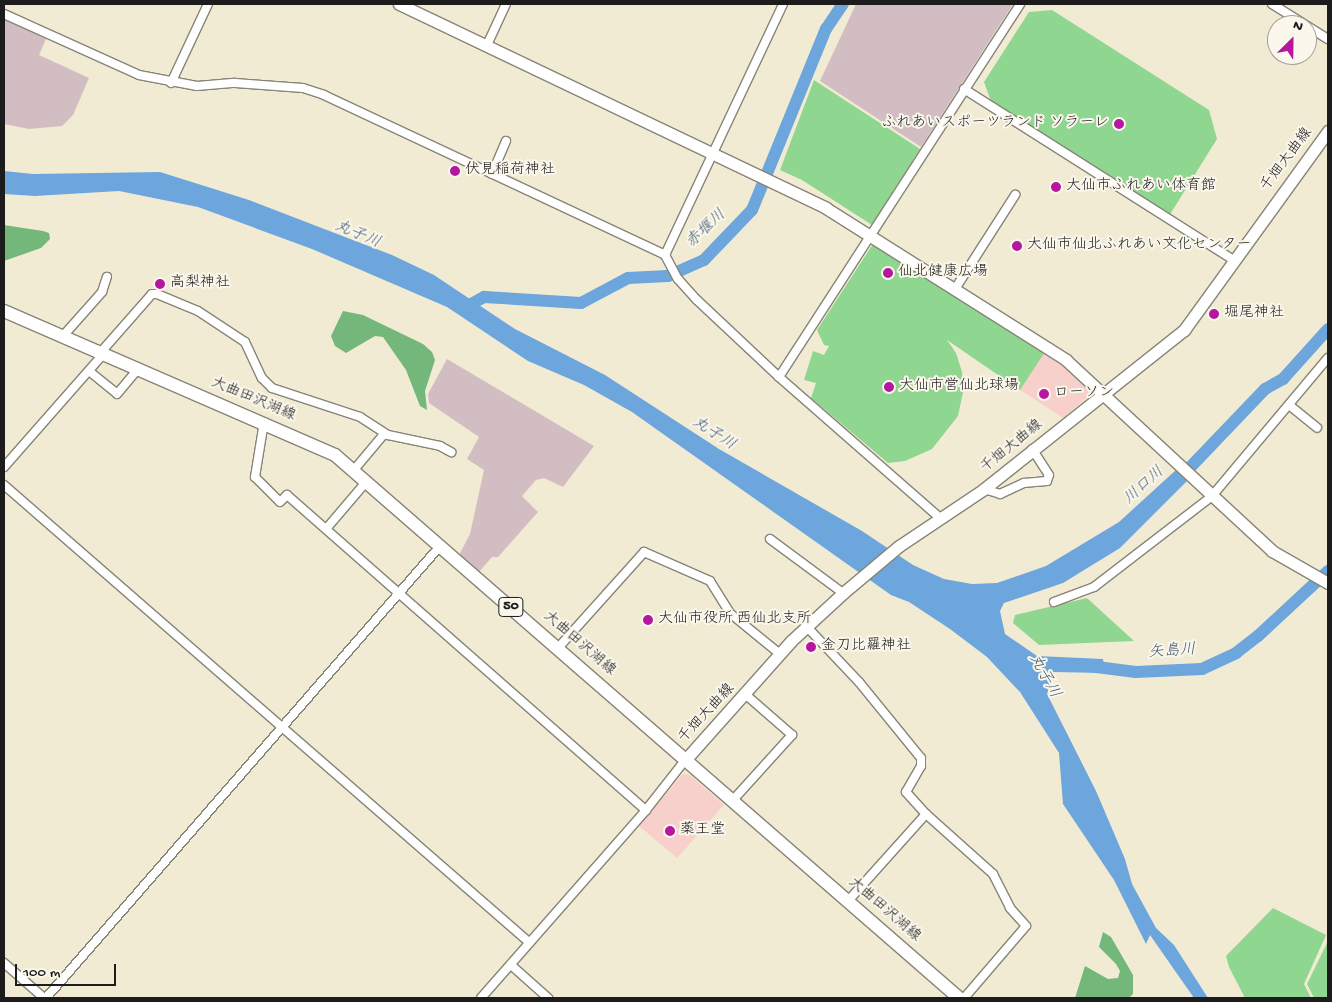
<!DOCTYPE html>
<html>
<head>
<meta charset="utf-8">
<style>
  body { margin:0 }
  #map { position:relative; width:1332px; height:1002px; overflow:hidden; background:#f2ebd3; font-family:"Gochi Hand","Klee One",sans-serif }
  div>[style] { position:absolute }
  .built>* { inset:0; background:#f7d0cb }
  .industrial>* { inset:0; background:#d2bec2 }
  .green>* { inset:0; background:#8fd691 }
  .forest>* { inset:0; background:#73b77b }
  .water>* { inset:0; background:#6ca6dc }
  .river>* { height:12px; margin:-6px; padding:0 6px; transform-origin:6px; border-radius:6px; background:#6ca6dc }
  .roads { filter:drop-shadow(1px 0 #878478) drop-shadow(-1px 0 #878478) drop-shadow(0 1px #878478) drop-shadow(0 -1px #878478) }
  .street>* { height:8px; margin:-4px; padding:0 4px; transform-origin:4px; border-radius:4px; background:#fff }
  .secondary>* { height:11px; margin:-5.5px; padding:0 5.5px; transform-origin:5.5px; border-radius:5.5px; background:#fff }
  .primary>* { height:12px; margin:-6px; padding:0 6px; transform-origin:6px; border-radius:6px; background:#fff }
  .dots>* { width:14px; height:14px; translate:-50% -50%; box-sizing:border-box; border:2px solid #fbf7ec; border-radius:50% }
  span { translate:-50% -50%; white-space:nowrap; text-align:center; line-height:1.15; -webkit-text-stroke:4px #fbf7ec; paint-order:stroke }
  .shield-label span { padding:1px 4px; background:#fbf7ec; border:1px solid; border-radius:4px; -webkit-text-stroke-width:0 }
  .shield-label { font-size:14px; color:#1c1c1c; font-weight:700 }
  .poi-label { font-size:15px; color:#1c1c1c }
  .right { translate:-100% -50%; text-align:right }
  .left { translate:0 -50%; text-align:left }
  .street-label { font-size:15px; color:#1c1c1c }
  .water-label { font-size:16px; color:#405a72; font-style:italic }
  .frame { position:absolute; inset:0; border:5px solid #1c1c1c; pointer-events:none }
  .north { position:absolute; left:1267px; top:15px; width:50px; height:50px; box-sizing:border-box; background:#fbf7ec; border:1px solid #a29f99; border-radius:50%; rotate:23deg; font-size:14px; font-weight:700; line-height:20px; text-align:center; color:#1c1c1c }
  .north::after { content:''; display:block; margin:auto; width:18px; height:22px; background:#b5179e; clip-path:polygon(50% 0,100% 100%,50% 72%,0 100%) }
  .scale { position:absolute; left:15px; top:964px; width:101px; height:22px; box-sizing:border-box; border:2px solid #1c1c1c; border-top:0; padding-left:6px; font-size:15px; line-height:18px; white-space:nowrap; color:#1c1c1c; -webkit-text-stroke:4px #fbf7ec; paint-order:stroke }
</style>
</head>
<body>
<div id="map">
  <div class="built">
    <div style="clip-path:polygon(1045px 352px,1063px 362px,1092px 393px,1063px 418px,1020px 390px)"></div>
    <div style="clip-path:polygon(683px 774px,690px 775px,724px 805px,677px 858px,639px 826px)"></div>
  </div>
  <div class="industrial">
    <div style="clip-path:polygon(856px 4px,1013px 4px,921px 147px,820px 81px)"></div>
    <div style="clip-path:polygon(4px 18px,46px 39px,39px 55px,89px 78px,73px 115px,62px 126px,29px 129px,4px 124px)"></div>
    <div style="clip-path:polygon(447px 359px,594px 446px,563px 487px,544px 478px,536px 480px,522px 496px,538px 512px,498px 557px,492px 557px,478px 573px,459px 555px,470px 534px,484px 470px,467px 459px,479px 437px,429px 403px,428px 394px)"></div>
  </div>
  <div class="green">
    <div style="clip-path:polygon(1052px 10px,1209px 110px,1217px 139px,1169px 216px,992px 104px,984px 82px,1029px 12px)"></div>
    <div style="clip-path:polygon(814px 80px,920px 149px,872px 225px,802px 180px,780px 170px)"></div>
    <div style="clip-path:polygon(873px 244px,1045px 352px,1020px 390px,947px 340px,956px 353px,962px 372px,963px 392px,958px 416px,932px 449px,905px 461px,888px 463px,811px 398px,816px 383px,804px 380px,813px 351px,824px 355px,829px 346px,824px 345px,817px 330px)"></div>
    <div style="clip-path:polygon(1087px 598px,1134px 641px,1039px 645px,1013px 623px,1015px 615px)"></div>
    <div style="clip-path:polygon(1273px 908px,1326px 935px,1304px 984px,1311px 998px,1245px 998px,1229px 967px,1226px 956px)"></div>
    <div style="clip-path:polygon(1328px 941px,1328px 998px,1314px 998px,1307px 984px)"></div>
  </div>
  <div class="forest">
    <div style="clip-path:polygon(4px 225px,43px 231px,49px 233px,50px 239px,41px 248px,4px 261px)"></div>
    <div style="clip-path:polygon(343px 311px,363px 315px,423px 344px,432px 352px,435px 360px,425px 391px,427px 410px,420px 406px,406px 370px,383px 337px,375px 336px,346px 353px,335px 346px,331px 336px)"></div>
    <div style="clip-path:polygon(1103px 932px,1111px 937px,1133px 975px,1133px 994px,1129px 998px,1075px 998px,1085px 966px,1108px 979px,1118px 978px,1120px 971px,1116px 964px,1099px 947px)"></div>
  </div>
  <div class="water">
    <div style="clip-path:polygon(4px 171px,33px 174px,160px 172px,249px 200px,392px 255px,434px 275px,515px 329px,605px 375px,719px 449px,862px 531px,913px 565px,944px 579px,972px 584px,997px 583px,1046px 566px,1119px 522px,1176px 470px,1187px 481px,1120px 548px,1063px 583px,1004px 603px,1000px 611px,1005px 634px,1037px 656px,1103px 659px,1105px 673px,1054px 672px,1047px 694px,1096px 791px,1125px 859px,1132px 884px,1156px 928px,1174px 945px,1208px 998px,1194px 998px,1150px 935px,1146px 944px,1114px 880px,1063px 804px,1059px 753px,1020px 692px,987px 657px,950px 629px,909px 602px,891px 595px,632px 412px,584px 385px,528px 361px,447px 307px,312px 249px,198px 207px,119px 191px,35px 196px,4px 194px)"></div>
  </div>
  <div class="river">
    <div style="left:466px;top:307px;width:21px;rotate:-29deg"></div>
    <div style="left:484px;top:297px;width:97px;rotate:3.5deg"></div>
    <div style="left:581px;top:303px;width:53px;rotate:-28deg"></div>
    <div style="left:628px;top:278px;width:40px;rotate:-2.9deg"></div>
    <div style="left:668px;top:276px;width:39px;rotate:-24deg"></div>
    <div style="left:704px;top:260px;width:69px;rotate:-46.2deg"></div>
    <div style="left:752px;top:210px;width:196px;rotate:-67.8deg"></div>
    <div style="left:826px;top:29px;width:30px;rotate:-56deg"></div>
    <div style="left:1179px;top:479px;width:124px;rotate:-46.3deg"></div>
    <div style="left:1265px;top:389px;width:21px;rotate:-29deg"></div>
    <div style="left:1283px;top:379px;width:67px;rotate:-48deg"></div>
    <div style="left:1089px;top:666px;width:47px;rotate:7.3deg"></div>
    <div style="left:1136px;top:672px;width:66px;rotate:-2.6deg"></div>
    <div style="left:1202px;top:669px;width:38px;rotate:-25deg"></div>
    <div style="left:1236px;top:653px;width:28px;rotate:-38deg"></div>
    <div style="left:1258px;top:636px;width:96px;rotate:-42.9deg"></div>
  </div>
  <div class="roads">
    <div class="street">
      <div style="left:1272px;top:4px;width:40px;rotate:32deg"></div>
      <div style="left:4px;top:14px;width:148px;rotate:24.3deg"></div>
      <div style="left:139px;top:75px;width:59px;rotate:10.7deg"></div>
      <div style="left:197px;top:86px;width:38px;rotate:-5deg"></div>
      <div style="left:235px;top:83px;width:68px;rotate:4.2deg"></div>
      <div style="left:303px;top:88px;width:22px;rotate:18deg"></div>
      <div style="left:324px;top:95px;width:377px;rotate:25.1deg"></div>
      <div style="left:665px;top:255px;width:27px;rotate:62deg"></div>
      <div style="left:678px;top:279px;width:28px;rotate:48deg"></div>
      <div style="left:697px;top:300px;width:112px;rotate:43.2deg"></div>
      <div style="left:779px;top:377px;width:215px;rotate:41.2deg"></div>
      <div style="left:1307px;top:26px;width:25px;rotate:32deg"></div>
      <div style="left:487px;top:45px;width:45px;rotate:-65.1deg"></div>
      <div style="left:171px;top:83px;width:87px;rotate:-64.9deg"></div>
      <div style="left:964px;top:89px;width:319px;rotate:32.4deg"></div>
      <div style="left:492px;top:174px;width:36px;rotate:-67deg"></div>
      <div style="left:665px;top:255px;width:277px;rotate:-64.8deg"></div>
      <div style="left:955px;top:289px;width:112px;rotate:-57.4deg"></div>
      <div style="left:63px;top:336px;width:59px;rotate:-48.4deg"></div>
      <div style="left:102px;top:292px;width:16px;rotate:-72deg"></div>
      <div style="left:101px;top:352px;width:77px;rotate:-48.7deg"></div>
      <div style="left:152px;top:294px;width:5px"></div>
      <div style="left:157px;top:294px;width:44px;rotate:22.5deg"></div>
      <div style="left:198px;top:311px;width:56px;rotate:33.4deg"></div>
      <div style="left:245px;top:342px;width:40px;rotate:65deg"></div>
      <div style="left:262px;top:378px;width:14px;rotate:45deg"></div>
      <div style="left:272px;top:388px;width:93px;rotate:18.2deg"></div>
      <div style="left:360px;top:417px;width:33px;rotate:33deg"></div>
      <div style="left:388px;top:435px;width:53px;rotate:11.9deg"></div>
      <div style="left:440px;top:446px;width:13px;rotate:29deg"></div>
      <div style="left:89px;top:371px;width:36px;rotate:39deg"></div>
      <div style="left:117px;top:394px;width:34px;rotate:-50deg"></div>
      <div style="left:779px;top:377px;width:444px;rotate:-57.1deg"></div>
      <div style="left:1289px;top:405px;width:36px;rotate:39deg"></div>
      <div style="left:264px;top:422px;width:56px;rotate:99.3deg"></div>
      <div style="left:255px;top:477px;width:35px;rotate:45deg"></div>
      <div style="left:280px;top:502px;width:10px;rotate:-45deg"></div>
      <div style="left:287px;top:495px;width:478px;rotate:41.3deg"></div>
      <div style="left:4px;top:467px;width:152px;rotate:-48.7deg"></div>
      <div style="left:353px;top:471px;width:48px;rotate:-50deg"></div>
      <div style="left:4px;top:485px;width:697px;rotate:41.05deg"></div>
      <div style="left:984px;top:489px;width:17px;rotate:17deg"></div>
      <div style="left:1000px;top:494px;width:26px;rotate:-25deg"></div>
      <div style="left:1024px;top:483px;width:23px;rotate:-5deg"></div>
      <div style="left:1047px;top:481px;width:6px;rotate:-72deg"></div>
      <div style="left:1049px;top:475px;width:31px;rotate:-123deg"></div>
      <div style="left:326px;top:529px;width:62px;rotate:-49.6deg"></div>
      <div style="left:770px;top:539px;width:91px;rotate:36.5deg"></div>
      <div style="left:1054px;top:602px;width:43px;rotate:-20.6deg"></div>
      <div style="left:1094px;top:587px;width:149px;rotate:-37.6deg"></div>
      <div style="left:1212px;top:496px;width:180px;rotate:-50deg"></div>
      <div style="left:807px;top:627px;width:76px;rotate:46.6deg"></div>
      <div style="left:859px;top:682px;width:98px;rotate:50.8deg"></div>
      <div style="left:921px;top:758px;width:8px;rotate:90deg"></div>
      <div style="left:921px;top:766px;width:30px;rotate:120deg"></div>
      <div style="left:906px;top:792px;width:30px;rotate:48deg"></div>
      <div style="left:558px;top:648px;width:129px;rotate:-48.1deg"></div>
      <div style="left:644px;top:552px;width:72px;rotate:23.7deg"></div>
      <div style="left:710px;top:581px;width:39px;rotate:58deg"></div>
      <div style="left:731px;top:614px;width:63px;rotate:39.2deg"></div>
      <div style="left:733px;top:800px;width:88px;rotate:-47.8deg"></div>
      <div style="left:792px;top:735px;width:62px;rotate:-138.9deg"></div>
      <div style="left:848px;top:901px;width:117px;rotate:-48.1deg"></div>
      <div style="left:926px;top:814px;width:90px;rotate:41.8deg"></div>
      <div style="left:993px;top:874px;width:38px;rotate:63deg"></div>
      <div style="left:1010px;top:908px;width:24px;rotate:48deg"></div>
      <div style="left:1026px;top:926px;width:95px;rotate:130.7deg"></div>
      <div style="left:4px;top:963px;width:53px;rotate:41.2deg"></div>
      <div style="left:511px;top:965px;width:50px;rotate:41.7deg"></div>
      <div style="left:46px;top:998px;width:600px;rotate:-48.92deg"></div>
      <div style="left:481px;top:998px;width:250px;rotate:-48.7deg"></div>
      <div style="left:646px;top:810px;width:65px;rotate:-51.9deg"></div>
    </div>
    <div class="secondary">
      <div style="left:399px;top:4px;width:473px;rotate:25.5deg"></div>
      <div style="left:826px;top:208px;width:284px;rotate:32.3deg"></div>
      <div style="left:1066px;top:360px;width:281px;rotate:42.8deg"></div>
      <div style="left:1272px;top:551px;width:64px;rotate:29.7deg"></div>
      <div style="left:686px;top:759px;width:158px;rotate:-48.3deg"></div>
      <div style="left:791px;top:641px;width:71px;rotate:-42.7deg"></div>
      <div style="left:843px;top:593px;width:73px;rotate:-40deg"></div>
      <div style="left:899px;top:546px;width:102px;rotate:-33.8deg"></div>
      <div style="left:984px;top:489px;width:256px;rotate:-38.5deg"></div>
      <div style="left:1184px;top:330px;width:246px;rotate:-54.1deg"></div>
    </div>
    <div class="primary">
      <div style="left:4px;top:311px;width:361px;rotate:23.5deg"></div>
      <div style="left:335px;top:455px;width:827px;rotate:41.03deg"></div>
    </div>
  </div>
  <div class="dots">
    <div style="left:1119px;top:124px;background:#b5179e"></div>
    <div style="left:455px;top:171px;background:#b5179e"></div>
    <div style="left:1056px;top:187px;background:#b5179e"></div>
    <div style="left:1017px;top:246px;background:#b5179e"></div>
    <div style="left:888px;top:273px;background:#b5179e"></div>
    <div style="left:160px;top:284px;background:#b5179e"></div>
    <div style="left:1214px;top:314px;background:#b5179e"></div>
    <div style="left:889px;top:387px;background:#b5179e"></div>
    <div style="left:1044px;top:394px;background:#b5179e"></div>
    <div style="left:648px;top:620px;background:#b5179e"></div>
    <div style="left:811px;top:647px;background:#b5179e"></div>
    <div style="left:670px;top:831px;background:#b5179e"></div>
  </div>
  <div class="shield-label">
    <span style="left:511px;top:607px">50</span>
  </div>
  <div class="poi-label">
    <span class="right" style="left:1109px;top:124px">ふれあいスポーツランド ソラーレ</span>
    <span class="left" style="left:465px;top:171px">伏見稲荷神社</span>
    <span class="left" style="left:1066px;top:187px">大仙市ふれあい体育館</span>
    <span class="left" style="left:1027px;top:246px">大仙市仙北ふれあい文化センター</span>
    <span class="left" style="left:898px;top:273px">仙北健康広場</span>
    <span class="left" style="left:170px;top:284px">高梨神社</span>
    <span class="left" style="left:1224px;top:314px">堀尾神社</span>
    <span class="left" style="left:899px;top:387px">大仙市営仙北球場</span>
    <span class="left" style="left:1054px;top:394px">ローソン</span>
    <span class="left" style="left:658px;top:620px">大仙市役所 西仙北支所</span>
    <span class="left" style="left:821px;top:647px">金刀比羅神社</span>
    <span class="left" style="left:680px;top:831px">薬王堂</span>
  </div>
  <div class="street-label">
    <span style="left:1287px;top:160px;rotate:-53deg">千畑大曲線</span>
    <span style="left:253px;top:400px;rotate:23deg">大曲田沢湖線</span>
    <span style="left:1012px;top:447px;rotate:-39deg">千畑大曲線</span>
    <span style="left:579px;top:644px;rotate:41deg">大曲田沢湖線</span>
    <span style="left:707px;top:714px;rotate:-47deg">千畑大曲線</span>
    <span style="left:884px;top:910px;rotate:41deg">大曲田沢湖線</span>
  </div>
  <div class="water-label">
    <span style="left:707px;top:230px;rotate:-43deg">赤堰川</span>
    <span style="left:357px;top:236px;rotate:23deg">丸子川</span>
    <span style="left:713px;top:435px;rotate:33deg">丸子川</span>
    <span style="left:1145px;top:487px;rotate:-42deg">川口川</span>
    <span style="left:1172px;top:653px;rotate:-4deg">矢島川</span>
    <span style="left:1043px;top:677px;rotate:61deg">丸子川</span>
  </div>
  <div class="frame"></div>
  <div class="north">N</div>
  <div class="scale">100 m</div>
</div>
</body>
</html>
